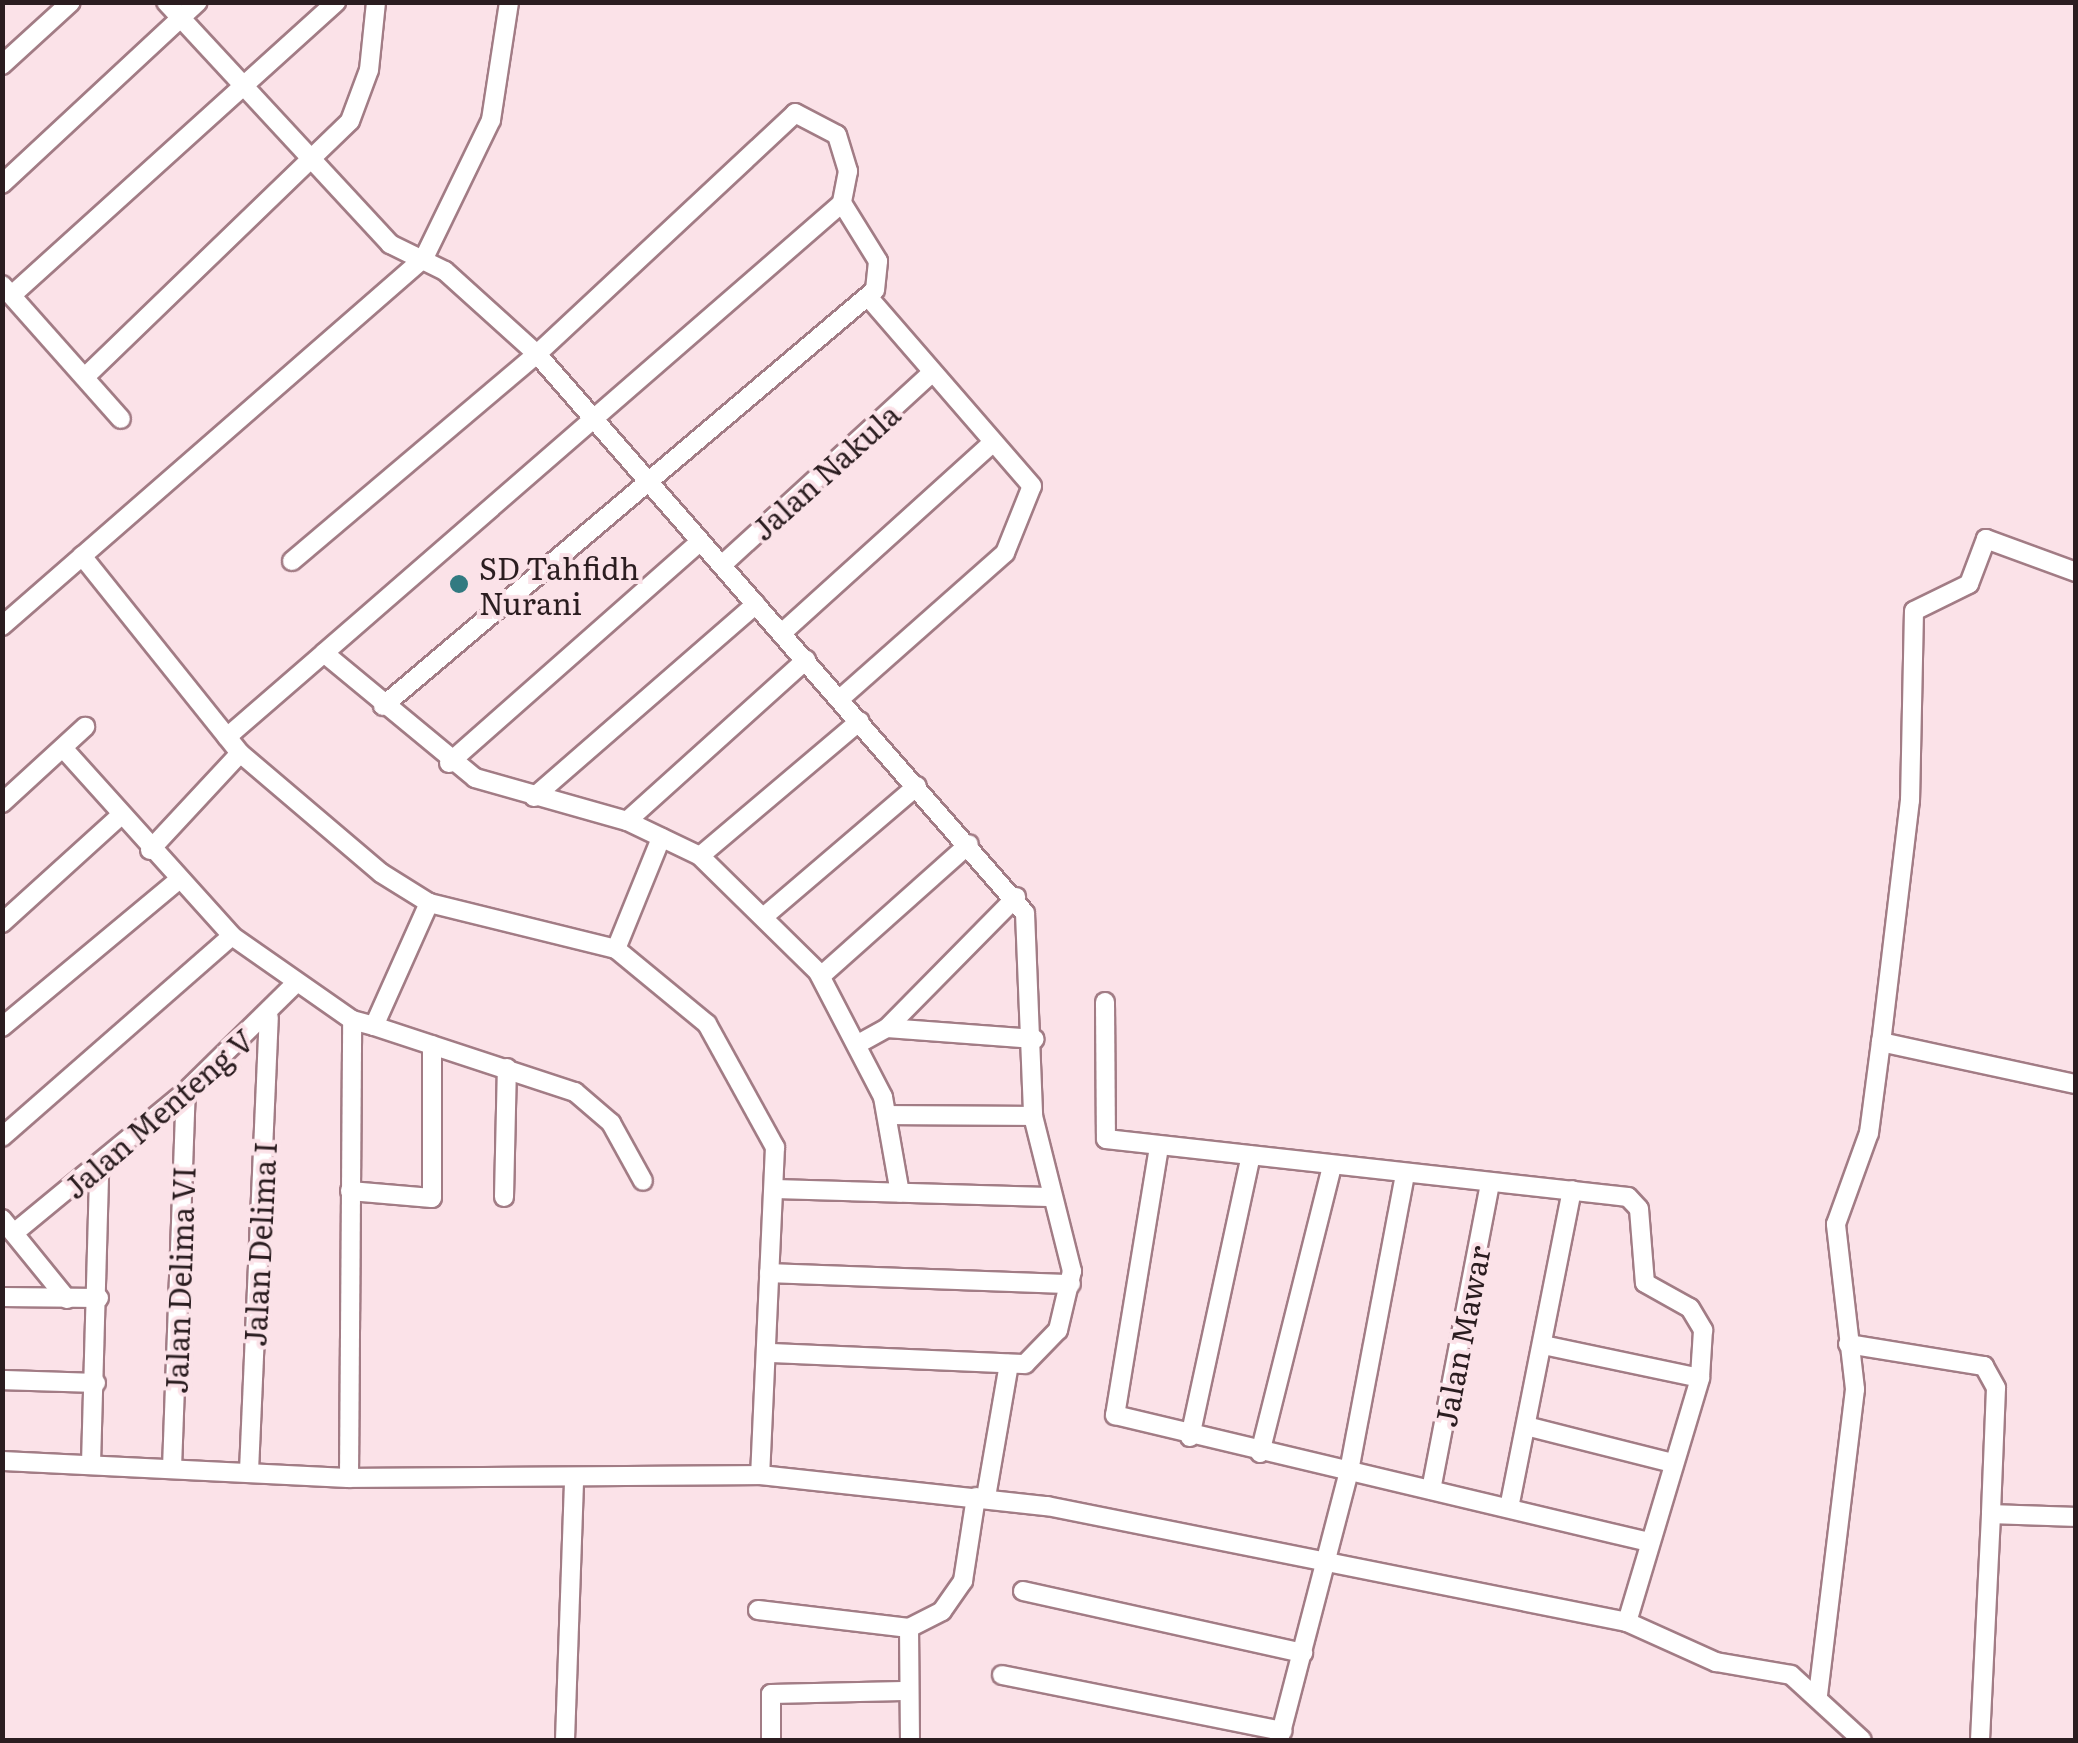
<!DOCTYPE html>
<html>
<head>
<meta charset="utf-8">
<style>
  body { margin:0 }
  #map { position:relative; width:2078px; height:1743px; overflow:hidden; background:#fbe2e8; font-family:Literata,serif }
  div>[style] { position:absolute }
  .roads { filter:drop-shadow(2px 0 #a27c85) drop-shadow(-2px 0 #a27c85) drop-shadow(0 2px #a27c85) drop-shadow(0 -2px #a27c85) }
  .street>* { height:18px; margin:-9px; padding:0 9px; transform-origin:9px; border-radius:9px; background:#fff }
  .dots>* { width:28px; height:28px; translate:-50% -50%; box-sizing:border-box; border:5px solid #fbe2e8; border-radius:50% }
  span { translate:-50% -50%; white-space:nowrap; text-align:center; line-height:1.15; -webkit-text-stroke:8px #fbe2e8; paint-order:stroke }
  .street-label { font-size:30px; color:#2b1d20 }
  .poi-label { font-size:30px; color:#2b1d20 }
  .left { translate:0 -50%; text-align:left }
  .frame { position:absolute; inset:0; border:5px solid #2b1d20; pointer-events:none }
</style>
</head>
<body>
<div id="map">
  <div class="roads">
    <div class="street">
      <div style="left:166px;top:2px;width:330px;rotate:47.2deg"></div>
      <div style="left:390px;top:244px;width:61px;rotate:26.1deg"></div>
      <div style="left:445px;top:271px;width:124px;rotate:42.1deg"></div>
      <div style="left:537px;top:354px;width:742px;rotate:48.88deg"></div>
      <div style="left:1025px;top:913px;width:203px;rotate:87.7deg"></div>
      <div style="left:1033px;top:1116px;width:160px;rotate:75.9deg"></div>
      <div style="left:1072px;top:1271px;width:61px;rotate:103.3deg"></div>
      <div style="left:1058px;top:1330px;width:47px;rotate:134.1deg"></div>
      <div style="left:1025px;top:1364px;width:256px;rotate:-177.5deg"></div>
      <div style="left:2px;top:65px;width:93px;rotate:-42.4deg"></div>
      <div style="left:2px;top:184px;width:267px;rotate:-42.9deg"></div>
      <div style="left:2px;top:285px;width:179px;rotate:48.4deg"></div>
      <div style="left:12px;top:295px;width:437px;rotate:-42.1deg"></div>
      <div style="left:85px;top:377px;width:368px;rotate:-44deg"></div>
      <div style="left:350px;top:121px;width:54px;rotate:-69.6deg"></div>
      <div style="left:369px;top:70px;width:68px;rotate:-84.1deg"></div>
      <div style="left:82px;top:556px;width:253px;rotate:51.3deg"></div>
      <div style="left:240px;top:753px;width:185px;rotate:40.4deg"></div>
      <div style="left:381px;top:873px;width:57px;rotate:32deg"></div>
      <div style="left:429px;top:903px;width:193px;rotate:13.8deg"></div>
      <div style="left:616px;top:949px;width:118px;rotate:39.5deg"></div>
      <div style="left:707px;top:1024px;width:141px;rotate:61.1deg"></div>
      <div style="left:775px;top:1147px;width:328px;rotate:92.6deg"></div>
      <div style="left:760px;top:1475px;width:289px;rotate:6.2deg"></div>
      <div style="left:1047px;top:1506px;width:591px;rotate:11.31deg"></div>
      <div style="left:1627px;top:1622px;width:98px;rotate:24.2deg"></div>
      <div style="left:1716px;top:1662px;width:76px;rotate:9.8deg"></div>
      <div style="left:1791px;top:1675px;width:96px;rotate:42.5deg"></div>
      <div style="left:292px;top:561px;width:321px;rotate:-40.2deg"></div>
      <div style="left:537px;top:354px;width:353px;rotate:-43deg"></div>
      <div style="left:795px;top:113px;width:47px;rotate:27.6deg"></div>
      <div style="left:837px;top:135px;width:38px;rotate:73deg"></div>
      <div style="left:848px;top:171px;width:33px;rotate:101deg"></div>
      <div style="left:842px;top:203px;width:686px;rotate:139.02deg"></div>
      <div style="left:722px;top:565px;width:280px;rotate:-42.5deg"></div>
      <div style="left:2076px;top:572px;width:96px;rotate:-159.9deg"></div>
      <div style="left:1986px;top:539px;width:48px;rotate:110.7deg"></div>
      <div style="left:1969px;top:584px;width:61px;rotate:153.9deg"></div>
      <div style="left:1914px;top:611px;width:189px;rotate:91.2deg"></div>
      <div style="left:1910px;top:800px;width:244px;rotate:96.8deg"></div>
      <div style="left:1881px;top:1042px;width:199px;rotate:12.2deg"></div>
      <div style="left:2px;top:626px;width:560px;rotate:-41.09deg"></div>
      <div style="left:424px;top:258px;width:153px;rotate:-64.1deg"></div>
      <div style="left:491px;top:120px;width:119px;rotate:-81.3deg"></div>
      <div style="left:783px;top:632px;width:279px;rotate:-42.1deg"></div>
      <div style="left:841px;top:698px;width:219px;rotate:-41.5deg"></div>
      <div style="left:1005px;top:553px;width:72px;rotate:-68.1deg"></div>
      <div style="left:1032px;top:486px;width:250px;rotate:-130.9deg"></div>
      <div style="left:383px;top:706px;width:644px;rotate:-40.22deg"></div>
      <div style="left:875px;top:290px;width:29px;rotate:-84deg"></div>
      <div style="left:878px;top:261px;width:68px;rotate:-121.8deg"></div>
      <div style="left:227px;top:737px;width:128px;rotate:-40.9deg"></div>
      <div style="left:324px;top:653px;width:196px;rotate:39.6deg"></div>
      <div style="left:475px;top:778px;width:158px;rotate:15.8deg"></div>
      <div style="left:627px;top:821px;width:81px;rotate:25.6deg"></div>
      <div style="left:700px;top:856px;width:165px;rotate:44.5deg"></div>
      <div style="left:818px;top:972px;width:141px;rotate:62.5deg"></div>
      <div style="left:883px;top:1097px;width:97px;rotate:80deg"></div>
      <div style="left:63px;top:748px;width:253px;rotate:48deg"></div>
      <div style="left:232px;top:936px;width:146px;rotate:35deg"></div>
      <div style="left:352px;top:1020px;width:23px;rotate:15deg"></div>
      <div style="left:374px;top:1026px;width:135px;rotate:-65.9deg"></div>
      <div style="left:449px;top:763px;width:334px;rotate:-41.4deg"></div>
      <div style="left:534px;top:797px;width:294px;rotate:-41deg"></div>
      <div style="left:2px;top:803px;width:113px;rotate:-42.5deg"></div>
      <div style="left:627px;top:821px;width:241px;rotate:-42deg"></div>
      <div style="left:150px;top:850px;width:132px;rotate:-47.1deg"></div>
      <div style="left:700px;top:856px;width:209px;rotate:-40.2deg"></div>
      <div style="left:767px;top:914px;width:197px;rotate:-40.5deg"></div>
      <div style="left:2px;top:923px;width:158px;rotate:-42.2deg"></div>
      <div style="left:616px;top:949px;width:120px;rotate:-67.9deg"></div>
      <div style="left:821px;top:976px;width:198px;rotate:-41.7deg"></div>
      <div style="left:1105px;top:1002px;width:137px;rotate:89.6deg"></div>
      <div style="left:1106px;top:1139px;width:525px;rotate:6.34deg"></div>
      <div style="left:1628px;top:1197px;width:16px;rotate:47deg"></div>
      <div style="left:1639px;top:1209px;width:74px;rotate:85.4deg"></div>
      <div style="left:1645px;top:1283px;width:51px;rotate:29.1deg"></div>
      <div style="left:1690px;top:1308px;width:26px;rotate:59deg"></div>
      <div style="left:1703px;top:1330px;width:48px;rotate:93.6deg"></div>
      <div style="left:1700px;top:1378px;width:159px;rotate:-168.1deg"></div>
      <div style="left:374px;top:1026px;width:212px;rotate:18.2deg"></div>
      <div style="left:575px;top:1092px;width:48px;rotate:40.7deg"></div>
      <div style="left:611px;top:1123px;width:66px;rotate:61.1deg"></div>
      <div style="left:2px;top:1027px;width:226px;rotate:-39.8deg"></div>
      <div style="left:887px;top:1028px;width:148px;rotate:4.3deg"></div>
      <div style="left:858px;top:1044px;width:33px;rotate:-29deg"></div>
      <div style="left:887px;top:1028px;width:184px;rotate:-45.4deg"></div>
      <div style="left:888px;top:1115px;width:145px;rotate:0.4deg"></div>
      <div style="left:2px;top:1137px;width:305px;rotate:-41.2deg"></div>
      <div style="left:1159px;top:1147px;width:272px;rotate:99.3deg"></div>
      <div style="left:1115px;top:1415px;width:549px;rotate:13.38deg"></div>
      <div style="left:775px;top:1189px;width:273px;rotate:1.7deg"></div>
      <div style="left:350px;top:1191px;width:82px;rotate:4.9deg"></div>
      <div style="left:432px;top:1198px;width:153px;rotate:-90deg"></div>
      <div style="left:504px;top:1197px;width:129px;rotate:-88.7deg"></div>
      <div style="left:2px;top:1219px;width:103px;rotate:50.9deg"></div>
      <div style="left:14px;top:1233px;width:223px;rotate:-39.5deg"></div>
      <div style="left:186px;top:1091px;width:150px;rotate:-44.5deg"></div>
      <div style="left:769px;top:1273px;width:302px;rotate:2.1deg"></div>
      <div style="left:2px;top:1297px;width:97px;rotate:0.6deg"></div>
      <div style="left:1848px;top:1344px;width:138px;rotate:9.2deg"></div>
      <div style="left:1984px;top:1366px;width:25px;rotate:61deg"></div>
      <div style="left:1996px;top:1388px;width:126px;rotate:92.3deg"></div>
      <div style="left:2px;top:1380px;width:94px;rotate:1.8deg"></div>
      <div style="left:1530px;top:1427px;width:146px;rotate:14.2deg"></div>
      <div style="left:1190px;top:1437px;width:288px;rotate:-77.8deg"></div>
      <div style="left:1260px;top:1453px;width:295px;rotate:-75.9deg"></div>
      <div style="left:2px;top:1461px;width:347px;rotate:2.8deg"></div>
      <div style="left:349px;top:1478px;width:458px;rotate:-89.6deg"></div>
      <div style="left:91px;top:1464px;width:295px;rotate:-88.4deg"></div>
      <div style="left:172px;top:1468px;width:377px;rotate:-87.9deg"></div>
      <div style="left:249px;top:1471px;width:454px;rotate:-87.5deg"></div>
      <div style="left:349px;top:1478px;width:411px;rotate:-0.4deg"></div>
      <div style="left:1431px;top:1490px;width:313px;rotate:-79.1deg"></div>
      <div style="left:986px;top:1497px;width:135px;rotate:-80.2deg"></div>
      <div style="left:1509px;top:1508px;width:324px;rotate:-78.8deg"></div>
      <div style="left:1023px;top:1591px;width:287px;rotate:12.5deg"></div>
      <div style="left:758px;top:1610px;width:152px;rotate:6.8deg"></div>
      <div style="left:1627px;top:1622px;width:255px;rotate:-73.3deg"></div>
      <div style="left:1002px;top:1675px;width:286px;rotate:11.3deg"></div>
      <div style="left:1818px;top:1695px;width:308px;rotate:-83.1deg"></div>
      <div style="left:1855px;top:1389px;width:166px;rotate:-96.6deg"></div>
      <div style="left:1836px;top:1224px;width:97px;rotate:-70.1deg"></div>
      <div style="left:1869px;top:1133px;width:92px;rotate:-82.5deg"></div>
      <div style="left:565px;top:1740px;width:261px;rotate:-88deg"></div>
      <div style="left:771px;top:1740px;width:46px;rotate:-90deg"></div>
      <div style="left:771px;top:1694px;width:132px;rotate:-1.3deg"></div>
      <div style="left:910px;top:1740px;width:112px;rotate:-90.5deg"></div>
      <div style="left:909px;top:1628px;width:37px;rotate:-27deg"></div>
      <div style="left:942px;top:1611px;width:37px;rotate:-55deg"></div>
      <div style="left:963px;top:1581px;width:85px;rotate:-81.2deg"></div>
      <div style="left:1279px;top:1740px;width:278px;rotate:-75.4deg"></div>
      <div style="left:1349px;top:1471px;width:302px;rotate:-79.3deg"></div>
      <div style="left:1980px;top:1740px;width:226px;rotate:-87.2deg"></div>
      <div style="left:1991px;top:1514px;width:85px;rotate:2deg"></div>
    </div>
  </div>
  <div class="dots">
    <div style="left:459px;top:584px;background:#327a81"></div>
  </div>
  <div class="street-label">
    <span style="left:825px;top:471px;rotate:-42deg">Jalan Nakula</span>
    <span style="left:158px;top:1113px;rotate:-41deg">Jalan Menteng V</span>
    <span style="left:259px;top:1244px;rotate:-87deg">Jalan Delima I</span>
    <span style="left:179px;top:1280px;rotate:-88deg">Jalan Delima VI</span>
    <span style="left:1461px;top:1336px;rotate:-79deg">Jalan Mawar</span>
  </div>
  <div class="poi-label">
    <span class="left" style="left:479px;top:584px">SD Tahfidh<br>Nurani</span>
  </div>
  <div class="frame"></div>
</div>
</body>
</html>
